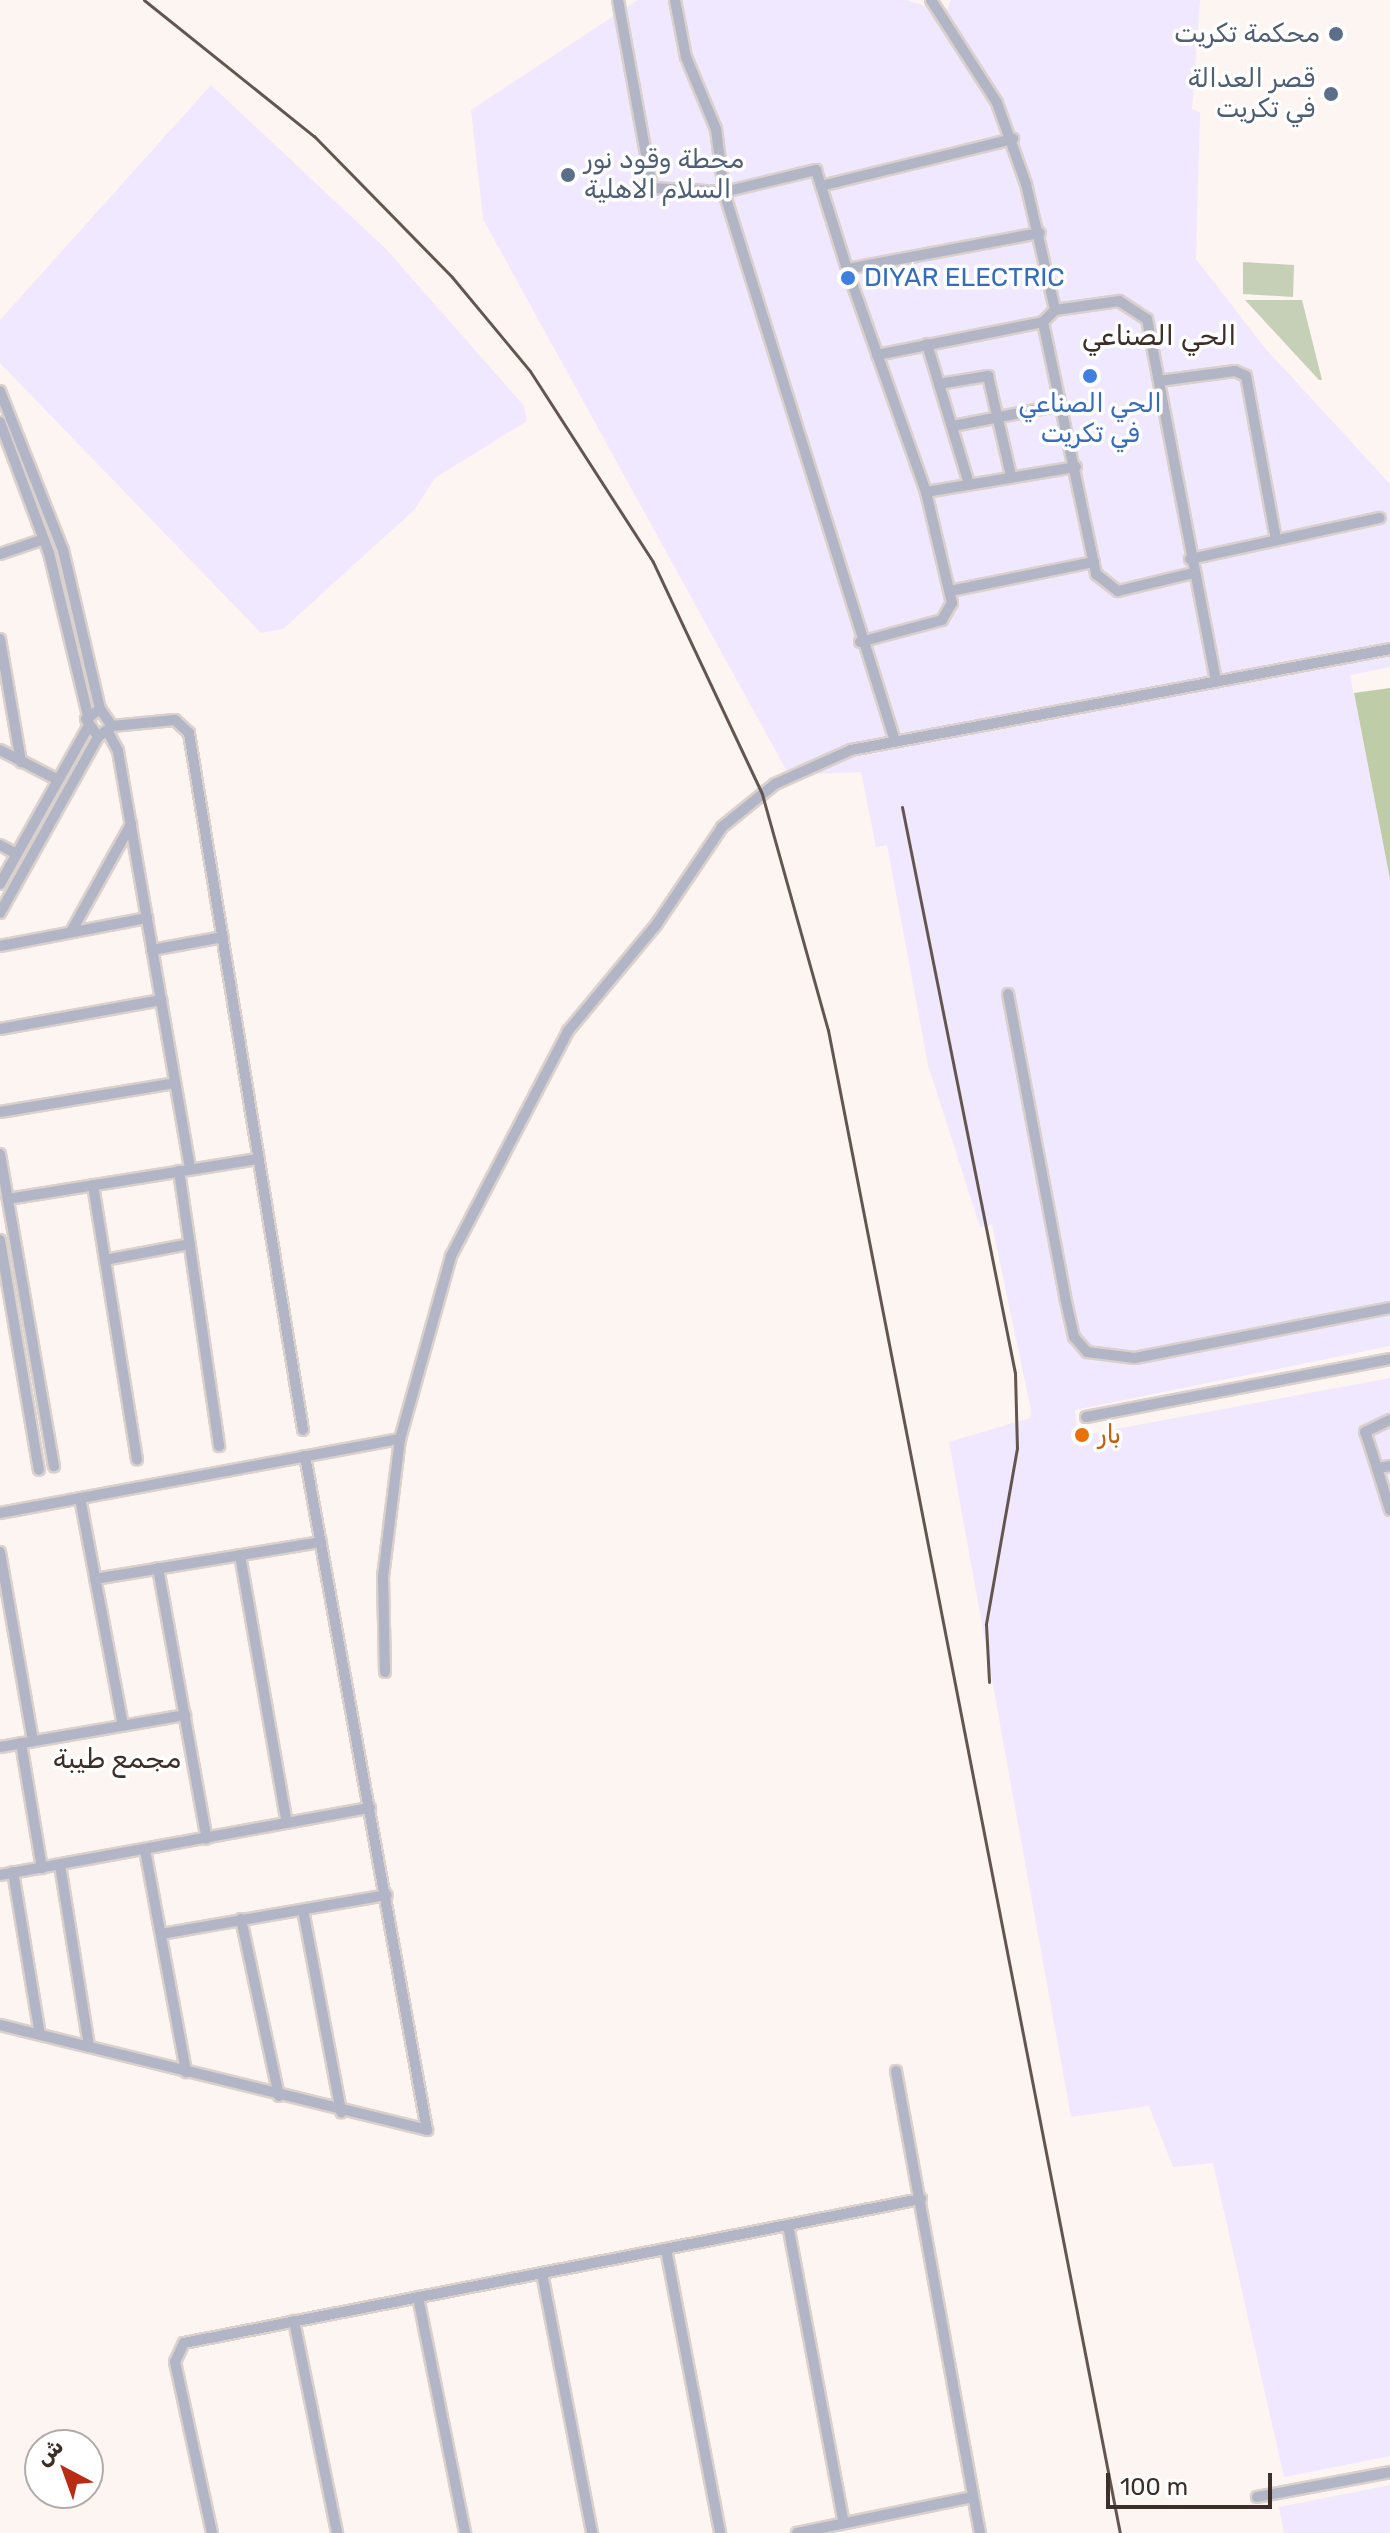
<!DOCTYPE html>
<html>
<head>
<meta charset="utf-8">
<style>
  body { margin:0 }
  #map { position:relative; width:1390px; height:2533px; overflow:hidden; background:#fdf5f1; font-family:Rubik,"Noto Sans Arabic",sans-serif }
  div>[style] { position:absolute }
  .industrial>* { inset:0; background:#f0e8fe }
  .green>* { inset:0; background:#c6d0b6 }
  .forest>* { inset:0; background:#becca7 }
  .roads { filter:drop-shadow(2px 0 #dad1cd) drop-shadow(-2px 0 #dad1cd) drop-shadow(0 2px #dad1cd) drop-shadow(0 -2px #dad1cd) }
  .street>* { height:10px; margin:-5px; padding:0 5px; transform-origin:5px; border-radius:5px; background:#b2b5c5 }
  .rail>* { height:3px; margin:-1.5px; padding:0 1.5px; transform-origin:1.5px; border-radius:1.5px; background:#63554f }
  .dots>* { width:22px; height:22px; translate:-50% -50%; box-sizing:border-box; border:4px solid #fff; border-radius:50% }
  span { translate:-50% -50%; white-space:nowrap; text-align:center; line-height:1.15; -webkit-text-stroke:7px #fff; paint-order:stroke }
  .service-label { font-size:26px; color:#4e5e75 }
  .right { translate:-100% -50%; text-align:right }
  .left { translate:0 -50%; text-align:left }
  .shop-label { font-size:26px; color:#366cbe }
  .food-label { font-size:26px; color:#c56008 }
  .neighbourhood-label { font-size:28px; color:#3d2e27 }
  .north { position:absolute; left:24px; top:2429px; width:80px; height:80px; box-sizing:border-box; background:#fff; border:2px solid #b1aba9; border-radius:50%; rotate:319deg; font-size:22px; font-weight:700; line-height:32px; text-align:center; color:#3d2e27 }
  .north::after { content:''; display:block; margin:auto; width:28px; height:36px; background:#b92d15; clip-path:polygon(50% 0,100% 100%,50% 72%,0 100%) }
  .scale { position:absolute; left:1106px; top:2473px; width:166px; height:36px; box-sizing:border-box; border:4px solid #3d2e27; border-top:0; padding-left:10px; font-size:24px; line-height:28px; white-space:nowrap; color:#3d2e27; -webkit-text-stroke:6px #fff; paint-order:stroke }
</style>
</head>
<body>
<div id="map">
  <div class="industrial">
    <div style="clip-path:polygon(638px 0,907px 0,946px 13px,951px 0,1200px 0,1192px 109px,1200px 112px,1196px 259px,1265px 348px,1390px 484px,1390px 667px,1350px 675px,1390px 879px,1390px 1346px,1075px 1410px,1078px 1436px,1390px 1378px,1390px 2456px,1284px 2477px,1213px 2163px,1173px 2167px,1149px 2106px,1071px 2117px,949px 1442px,1030px 1418px,1031px 1410px,992px 1225px,980px 1227px,928px 1065px,887px 845px,876px 847px,861px 772px,789px 775px,483px 219px,471px 110px)"></div>
    <div style="clip-path:polygon(211px 85px,387px 250px,524px 406px,527px 421px,435px 478px,414px 510px,283px 629px,261px 633px,0 363px,0 320px)"></div>
    <div style="clip-path:polygon(1390px 2485px,1390px 2533px,1284px 2533px,1279px 2507px)"></div>
  </div>
  <div class="green">
    <div style="clip-path:polygon(1243px 262px,1294px 265px,1293px 297px,1243px 294px)"></div>
    <div style="clip-path:polygon(1245px 300px,1302px 300px,1322px 380px,1319px 380px)"></div>
  </div>
  <div class="forest">
    <div style="clip-path:polygon(1390px 688px,1390px 879px,1354px 693px)"></div>
  </div>
  <div class="roads">
    <div class="street">
      <div style="left:618px;top:0;width:191px;rotate:79.7deg"></div>
      <div style="left:652px;top:188px;width:72px;rotate:3.2deg"></div>
      <div style="left:724px;top:192px;width:95px;rotate:-13.4deg"></div>
      <div style="left:816px;top:170px;width:17px;rotate:73deg"></div>
      <div style="left:821px;top:186px;width:198px;rotate:-13.8deg"></div>
      <div style="left:675px;top:0;width:58px;rotate:79.1deg"></div>
      <div style="left:686px;top:57px;width:78px;rotate:67.4deg"></div>
      <div style="left:716px;top:129px;width:64px;rotate:82.8deg"></div>
      <div style="left:724px;top:192px;width:575px;rotate:72.7deg"></div>
      <div style="left:931px;top:0;width:122px;rotate:57.3deg"></div>
      <div style="left:997px;top:103px;width:86px;rotate:70.3deg"></div>
      <div style="left:1026px;top:184px;width:129px;rotate:77deg"></div>
      <div style="left:1055px;top:310px;width:17px;rotate:135deg"></div>
      <div style="left:1043px;top:322px;width:258px;rotate:78.1deg"></div>
      <div style="left:1096px;top:574px;width:28px;rotate:38deg"></div>
      <div style="left:1118px;top:591px;width:77px;rotate:-13.5deg"></div>
      <div style="left:821px;top:186px;width:87px;rotate:72.6deg"></div>
      <div style="left:1055px;top:310px;width:65px;rotate:-8deg"></div>
      <div style="left:1119px;top:301px;width:33px;rotate:33deg"></div>
      <div style="left:1147px;top:319px;width:369px;rotate:79.2deg"></div>
      <div style="left:927px;top:344px;width:146px;rotate:73.3deg"></div>
      <div style="left:877px;top:355px;width:169px;rotate:-11.2deg"></div>
      <div style="left:1159px;top:381px;width:77px;rotate:-7.5deg"></div>
      <div style="left:1235px;top:371px;width:12px;rotate:24deg"></div>
      <div style="left:1246px;top:376px;width:167px;rotate:79.6deg"></div>
      <div style="left:939px;top:384px;width:50px;rotate:-9.3deg"></div>
      <div style="left:988px;top:376px;width:103px;rotate:77deg"></div>
      <div style="left:0;top:391px;width:171px;rotate:68.4deg"></div>
      <div style="left:63px;top:550px;width:163px;rotate:76.9deg"></div>
      <div style="left:0;top:422px;width:140px;rotate:69.5deg"></div>
      <div style="left:49px;top:553px;width:167px;rotate:76.5deg"></div>
      <div style="left:953px;top:426px;width:110px;rotate:-11deg"></div>
      <div style="left:926px;top:492px;width:152px;rotate:-9.5deg"></div>
      <div style="left:0;top:554px;width:46px;rotate:-18.8deg"></div>
      <div style="left:1190px;top:559px;width:194px;rotate:-12.2deg"></div>
      <div style="left:950px;top:591px;width:147px;rotate:-11.4deg"></div>
      <div style="left:0;top:639px;width:125px;rotate:80.3deg"></div>
      <div style="left:860px;top:642px;width:85px;rotate:-15deg"></div>
      <div style="left:942px;top:620px;width:20px;rotate:-60deg"></div>
      <div style="left:952px;top:603px;width:114px;rotate:-103.2deg"></div>
      <div style="left:926px;top:492px;width:237px;rotate:-109.5deg"></div>
      <div style="left:847px;top:269px;width:196px;rotate:-10.6deg"></div>
      <div style="left:112px;top:726px;width:63px;rotate:-5.4deg"></div>
      <div style="left:175px;top:720px;width:19px;rotate:43deg"></div>
      <div style="left:189px;top:733px;width:706px;rotate:80.71deg"></div>
      <div style="left:108px;top:732px;width:21px;rotate:62deg"></div>
      <div style="left:118px;top:751px;width:424px;rotate:80.2deg"></div>
      <div style="left:0;top:750px;width:65px;rotate:27.3deg"></div>
      <div style="left:0;top:845px;width:18px;rotate:29deg"></div>
      <div style="left:0;top:884px;width:178px;rotate:-60.7deg"></div>
      <div style="left:0;top:913px;width:201px;rotate:-60.9deg"></div>
      <div style="left:98px;top:737px;width:18px;rotate:-38deg"></div>
      <div style="left:112px;top:726px;width:21px;rotate:-125deg"></div>
      <div style="left:100px;top:709px;width:17px;rotate:144deg"></div>
      <div style="left:86px;top:719px;width:22px;rotate:56deg"></div>
      <div style="left:71px;top:932px;width:124px;rotate:-60.9deg"></div>
      <div style="left:0;top:946px;width:150px;rotate:-10.8deg"></div>
      <div style="left:152px;top:950px;width:72px;rotate:-10.4deg"></div>
      <div style="left:1008px;top:994px;width:308px;rotate:79.3deg"></div>
      <div style="left:1065px;top:1297px;width:41px;rotate:77.3deg"></div>
      <div style="left:1074px;top:1337px;width:20px;rotate:49deg"></div>
      <div style="left:1087px;top:1352px;width:48px;rotate:7.1deg"></div>
      <div style="left:1135px;top:1358px;width:260px;rotate:-11.1deg"></div>
      <div style="left:0;top:1029px;width:164px;rotate:-10.2deg"></div>
      <div style="left:0;top:1112px;width:177px;rotate:-9.4deg"></div>
      <div style="left:0;top:1154px;width:317px;rotate:80.2deg"></div>
      <div style="left:179px;top:1171px;width:278px;rotate:81.7deg"></div>
      <div style="left:93px;top:1185px;width:278px;rotate:80.9deg"></div>
      <div style="left:8px;top:1199px;width:254px;rotate:-9.1deg"></div>
      <div style="left:0;top:1240px;width:233px;rotate:80.4deg"></div>
      <div style="left:105px;top:1260px;width:86px;rotate:-10.7deg"></div>
      <div style="left:1086px;top:1417px;width:309px;rotate:-10.8deg"></div>
      <div style="left:1390px;top:1466px;width:13px;rotate:171deg"></div>
      <div style="left:1377px;top:1468px;width:44px;rotate:72.8deg"></div>
      <div style="left:1377px;top:1468px;width:38px;rotate:-108deg"></div>
      <div style="left:1365px;top:1432px;width:28px;rotate:-26deg"></div>
      <div style="left:80px;top:1498px;width:231px;rotate:79.3deg"></div>
      <div style="left:0;top:1513px;width:407px;rotate:-10.5deg"></div>
      <div style="left:0;top:1552px;width:192px;rotate:80.1deg"></div>
      <div style="left:240px;top:1555px;width:272px;rotate:80.1deg"></div>
      <div style="left:158px;top:1568px;width:275px;rotate:79.8deg"></div>
      <div style="left:95px;top:1579px;width:229px;rotate:-9.3deg"></div>
      <div style="left:385px;top:1672px;width:95px;rotate:-91.2deg"></div>
      <div style="left:383px;top:1577px;width:139px;rotate:-83deg"></div>
      <div style="left:400px;top:1439px;width:190px;rotate:-74.4deg"></div>
      <div style="left:451px;top:1256px;width:254px;rotate:-62.5deg"></div>
      <div style="left:568px;top:1031px;width:138px;rotate:-50.3deg"></div>
      <div style="left:656px;top:925px;width:118px;rotate:-56deg"></div>
      <div style="left:722px;top:827px;width:68px;rotate:-39.1deg"></div>
      <div style="left:775px;top:784px;width:83px;rotate:-24.1deg"></div>
      <div style="left:851px;top:750px;width:548px;rotate:-10.61deg"></div>
      <div style="left:21px;top:1743px;width:127px;rotate:80.5deg"></div>
      <div style="left:0;top:1747px;width:188px;rotate:-9.8deg"></div>
      <div style="left:145px;top:1850px;width:226px;rotate:79.5deg"></div>
      <div style="left:60px;top:1865px;width:184px;rotate:80.9deg"></div>
      <div style="left:13px;top:1872px;width:165px;rotate:80.6deg"></div>
      <div style="left:0;top:1875px;width:376px;rotate:-10.3deg"></div>
      <div style="left:303px;top:1910px;width:206px;rotate:79.3deg"></div>
      <div style="left:241px;top:1919px;width:181px;rotate:77.9deg"></div>
      <div style="left:161px;top:1934px;width:229px;rotate:-9.8deg"></div>
      <div style="left:0;top:2025px;width:440px;rotate:13.8deg"></div>
      <div style="left:427px;top:2130px;width:685px;rotate:-100.26deg"></div>
      <div style="left:896px;top:2071px;width:470px;rotate:79.7deg"></div>
      <div style="left:788px;top:2225px;width:303px;rotate:79.4deg"></div>
      <div style="left:666px;top:2249px;width:289px;rotate:79.2deg"></div>
      <div style="left:542px;top:2273px;width:265px;rotate:79.1deg"></div>
      <div style="left:418px;top:2297px;width:241px;rotate:78.7deg"></div>
      <div style="left:294px;top:2321px;width:216px;rotate:78.5deg"></div>
      <div style="left:1257px;top:2497px;width:135px;rotate:-10.6deg"></div>
      <div style="left:212px;top:2533px;width:175px;rotate:-102.2deg"></div>
      <div style="left:175px;top:2362px;width:21px;rotate:-65deg"></div>
      <div style="left:184px;top:2343px;width:751px;rotate:-11.06deg"></div>
      <div style="left:797px;top:2533px;width:179px;rotate:-11.6deg"></div>
    </div>
  </div>
  <div class="rail">
    <div style="left:144px;top:0;width:218px;rotate:38.7deg"></div>
    <div style="left:314px;top:136px;width:197px;rotate:45.6deg"></div>
    <div style="left:452px;top:277px;width:122px;rotate:50.3deg"></div>
    <div style="left:530px;top:371px;width:227px;rotate:57.2deg"></div>
    <div style="left:653px;top:562px;width:256px;rotate:64.8deg"></div>
    <div style="left:762px;top:794px;width:245px;rotate:74.4deg"></div>
    <div style="left:828px;top:1030px;width:1531px;rotate:79.01deg"></div>
    <div style="left:902px;top:807px;width:577px;rotate:78.71deg"></div>
    <div style="left:1015px;top:1373px;width:75px;rotate:88.5deg"></div>
    <div style="left:1017px;top:1448px;width:179px;rotate:100deg"></div>
    <div style="left:986px;top:1624px;width:58px;rotate:87deg"></div>
  </div>
  <div class="dots">
    <div style="left:1336px;top:34px;background:#5c6f8a"></div>
    <div style="left:1331px;top:94px;background:#5c6f8a"></div>
    <div style="left:568px;top:175px;background:#5c6f8a"></div>
    <div style="left:848px;top:278px;background:#3f7fe0"></div>
    <div style="left:1090px;top:376px;background:#3f7fe0"></div>
    <div style="left:1082px;top:1435px;background:#e8710a"></div>
  </div>
  <div class="service-label">
    <span class="right" style="left:1320px;top:34px">محكمة تكريت</span>
    <span class="right" style="left:1315px;top:94px">قصر العدالة<br>في تكريت</span>
    <span class="left" style="left:584px;top:175px">محطة وقود نور<br>السلام الاهلية</span>
  </div>
  <div class="shop-label">
    <span class="left" style="left:864px;top:278px">DIYAR ELECTRIC</span>
    <span style="left:1090px;top:419px">الحي الصناعي<br>في تكريت</span>
  </div>
  <div class="food-label">
    <span class="left" style="left:1098px;top:1435px">بار</span>
  </div>
  <div class="neighbourhood-label">
    <span style="left:1159px;top:336px">الحي الصناعي</span>
    <span style="left:117px;top:1759px">مجمع طيبة</span>
  </div>
  <div class="north">ش</div>
  <div class="scale">100 m</div>
</div>
</body>
</html>
